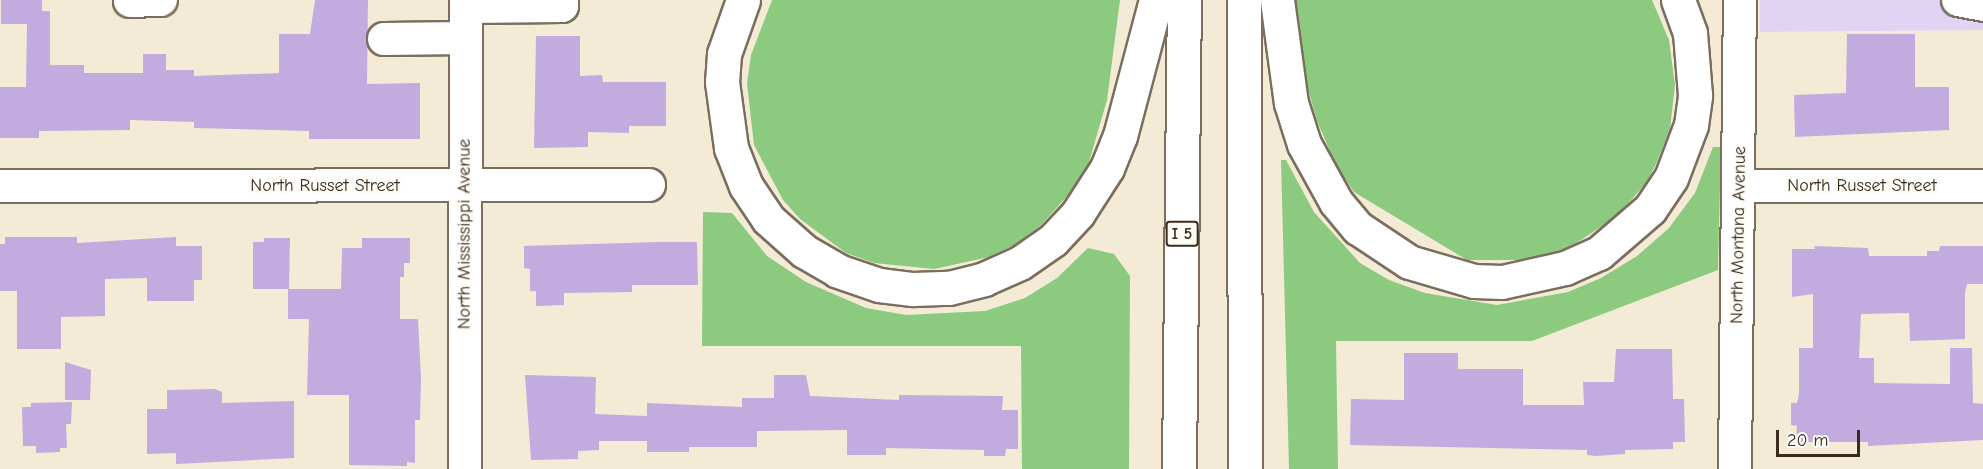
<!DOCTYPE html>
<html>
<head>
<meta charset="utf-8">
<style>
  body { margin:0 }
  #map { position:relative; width:1983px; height:469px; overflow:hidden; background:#f3ebd5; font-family:"Comic Neue",sans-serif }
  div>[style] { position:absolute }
  .built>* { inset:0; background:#e0d4f4 }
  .green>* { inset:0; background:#8cca80 }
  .building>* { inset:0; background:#c2abdf }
  .roads { filter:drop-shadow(2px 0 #7b6e5e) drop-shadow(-2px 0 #7b6e5e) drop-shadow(0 2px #7b6e5e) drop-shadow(0 -2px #7b6e5e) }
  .minor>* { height:32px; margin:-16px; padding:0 16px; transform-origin:16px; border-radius:16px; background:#fff }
  .highway>* { height:33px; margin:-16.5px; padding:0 16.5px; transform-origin:16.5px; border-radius:16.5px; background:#fff }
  span { translate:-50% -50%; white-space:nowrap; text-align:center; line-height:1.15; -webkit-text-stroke:6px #fdfcf7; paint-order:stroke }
  .shield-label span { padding:2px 4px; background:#fdfcf7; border:2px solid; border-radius:4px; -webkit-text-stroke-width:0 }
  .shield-label { font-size:16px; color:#3b2a1e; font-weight:700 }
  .street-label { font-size:18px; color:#3b2a1e }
  .scale { position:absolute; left:1776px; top:430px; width:84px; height:27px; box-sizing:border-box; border:3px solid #3b2a1e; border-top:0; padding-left:8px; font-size:18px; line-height:21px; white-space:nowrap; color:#3b2a1e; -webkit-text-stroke:4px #fdfcf7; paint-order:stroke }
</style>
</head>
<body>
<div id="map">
  <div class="built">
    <div style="clip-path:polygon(1760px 0,1983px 0,1983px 30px,1760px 32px)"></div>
  </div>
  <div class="green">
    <div style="clip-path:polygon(772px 0,1120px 0,1107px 100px,1085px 176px,1041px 225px,1016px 244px,989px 257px,934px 269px,874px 263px,846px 253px,800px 219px,783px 200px,754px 145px,747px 83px,751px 55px)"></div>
    <div style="clip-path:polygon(1296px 0,1652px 0,1669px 40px,1675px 85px,1670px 129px,1656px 164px,1646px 183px,1617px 216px,1566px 250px,1521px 260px,1467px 260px,1354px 192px,1336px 165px,1317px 121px,1307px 86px)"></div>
    <div style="clip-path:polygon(1713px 147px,1721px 147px,1718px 270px,1532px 341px,1336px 341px,1338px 469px,1289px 469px,1281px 160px,1286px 160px,1314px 212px,1360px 263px,1389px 280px,1425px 293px,1497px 305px,1568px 292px,1601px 278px,1637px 256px,1669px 228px,1695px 193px)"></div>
    <div style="clip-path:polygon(703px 212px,732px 213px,767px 256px,806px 282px,866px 308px,906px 315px,985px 311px,1025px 298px,1057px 278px,1088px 248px,1114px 254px,1130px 276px,1129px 469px,1022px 469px,1021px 346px,702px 346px)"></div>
  </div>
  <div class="building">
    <div style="clip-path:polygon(1px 0,42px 0,42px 11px,50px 11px,50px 65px,84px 65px,84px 73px,143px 73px,143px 54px,166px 54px,166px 70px,194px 70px,194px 76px,279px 73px,279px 34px,310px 34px,315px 0,368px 0,367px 84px,420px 83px,420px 139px,309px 139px,309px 131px,194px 128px,194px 122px,130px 120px,130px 130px,39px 131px,39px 138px,0 138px,0 87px,26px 87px,27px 24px,1px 24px)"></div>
    <div style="clip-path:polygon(1847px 34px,1915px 34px,1915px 87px,1949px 87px,1949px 130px,1795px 137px,1794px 95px,1846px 93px)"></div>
    <div style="clip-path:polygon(536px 36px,580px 36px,580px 76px,602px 75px,603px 82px,666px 82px,666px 126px,629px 126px,629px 133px,588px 132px,588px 147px,534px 148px)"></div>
    <div style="clip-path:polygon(5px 237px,77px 237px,77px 243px,176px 237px,176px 246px,202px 246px,202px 280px,194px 280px,194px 301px,147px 301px,147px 278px,105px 279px,105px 316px,61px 317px,61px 349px,17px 349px,17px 291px,0 291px,0 244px,5px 244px)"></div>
    <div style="clip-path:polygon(264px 238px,290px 238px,289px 289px,341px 289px,342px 248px,362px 248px,362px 238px,410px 238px,410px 263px,404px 263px,404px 277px,400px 277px,400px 319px,418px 319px,421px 378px,420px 420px,415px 420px,415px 463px,407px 462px,407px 466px,349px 465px,349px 395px,307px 395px,309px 319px,288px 319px,288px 289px,253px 289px,253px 242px,264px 242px)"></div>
    <div style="clip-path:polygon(659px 242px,697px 242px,698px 285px,632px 285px,632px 292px,564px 293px,564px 305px,536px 306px,536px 291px,530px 291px,530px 269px,524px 268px,524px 246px)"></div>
    <div style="clip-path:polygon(1814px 246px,1868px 248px,1869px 256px,1927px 256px,1927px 251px,1939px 251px,1940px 246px,1983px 246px,1983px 284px,1967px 284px,1965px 293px,1965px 339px,1910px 341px,1909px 313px,1861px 314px,1859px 358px,1874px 358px,1874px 383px,1950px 384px,1950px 348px,1972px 348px,1973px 403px,1983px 404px,1983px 440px,1868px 446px,1868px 442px,1796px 442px,1797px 426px,1791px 425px,1791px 403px,1797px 403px,1799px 394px,1799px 348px,1813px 348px,1813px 294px,1792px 297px,1792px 249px,1815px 249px)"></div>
    <div style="clip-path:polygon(1616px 349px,1672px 349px,1673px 399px,1684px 399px,1685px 442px,1673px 442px,1673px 449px,1625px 450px,1625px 454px,1596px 456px,1587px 455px,1587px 450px,1350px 445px,1351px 399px,1404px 400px,1404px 353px,1458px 353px,1458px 369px,1523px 369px,1523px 405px,1584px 405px,1583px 382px,1614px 382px)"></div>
    <div style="clip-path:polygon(65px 362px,91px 370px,90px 400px,65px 400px)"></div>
    <div style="clip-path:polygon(525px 375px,596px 377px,595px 414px,647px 416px,647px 403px,742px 407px,742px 398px,774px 398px,774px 375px,806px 375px,810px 396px,899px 400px,899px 395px,1003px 396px,1002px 410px,1018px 410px,1018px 449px,1006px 449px,1005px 456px,984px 456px,984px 450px,886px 448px,886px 455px,847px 455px,847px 430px,757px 431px,757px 447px,689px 447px,689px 452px,647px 452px,647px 441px,599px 441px,599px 450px,578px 451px,578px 459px,531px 460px)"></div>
    <div style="clip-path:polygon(215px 389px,222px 392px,222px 403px,294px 401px,294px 458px,176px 464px,176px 453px,147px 454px,147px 409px,167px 409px,167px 390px)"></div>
    <div style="clip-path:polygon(72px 402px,71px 424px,66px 424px,67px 448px,60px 448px,60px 452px,36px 453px,36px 446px,23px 446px,22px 407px,31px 407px,31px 403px)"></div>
  </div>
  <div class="roads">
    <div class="minor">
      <div style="left:1958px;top:0;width:25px;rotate:11deg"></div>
      <div style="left:130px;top:1px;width:31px;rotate:-2deg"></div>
      <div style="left:466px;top:7px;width:96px;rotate:-0.6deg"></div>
      <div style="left:562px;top:6px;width:6px;rotate:-90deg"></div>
      <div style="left:384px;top:39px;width:82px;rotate:-0.7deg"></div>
      <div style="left:0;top:186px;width:649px;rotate:-0.09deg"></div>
      <div style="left:1741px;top:186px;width:242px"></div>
      <div style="left:465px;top:469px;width:469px;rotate:-89.9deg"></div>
      <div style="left:1735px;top:469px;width:469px;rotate:-89.4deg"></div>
    </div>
    <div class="highway">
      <div style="left:743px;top:0;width:57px;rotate:109.4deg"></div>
      <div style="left:724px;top:54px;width:28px;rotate:94deg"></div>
      <div style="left:722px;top:82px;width:67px;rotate:82.2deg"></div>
      <div style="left:731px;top:148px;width:41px;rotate:68.5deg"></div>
      <div style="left:746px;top:186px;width:40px;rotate:56deg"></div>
      <div style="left:768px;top:219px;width:48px;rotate:41.6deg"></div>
      <div style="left:804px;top:251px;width:39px;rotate:30deg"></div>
      <div style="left:838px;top:271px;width:43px;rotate:18.9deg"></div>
      <div style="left:879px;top:285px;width:34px;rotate:7deg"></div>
      <div style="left:913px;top:289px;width:36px;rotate:-2deg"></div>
      <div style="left:949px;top:288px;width:36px;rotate:-14deg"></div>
      <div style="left:984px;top:279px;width:39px;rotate:-24deg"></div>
      <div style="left:1020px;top:263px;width:40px;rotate:-34.9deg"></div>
      <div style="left:1053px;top:240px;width:37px;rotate:-47deg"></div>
      <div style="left:1078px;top:213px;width:54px;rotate:-57.2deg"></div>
      <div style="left:1107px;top:168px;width:35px;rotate:-68deg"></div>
      <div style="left:1120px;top:136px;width:141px;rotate:-75.2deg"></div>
      <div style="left:1244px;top:0;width:469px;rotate:89.9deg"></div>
      <div style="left:1277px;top:0;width:104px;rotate:82.3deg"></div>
      <div style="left:1291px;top:103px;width:43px;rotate:72.4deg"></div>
      <div style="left:1304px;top:144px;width:66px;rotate:61.1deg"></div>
      <div style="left:1336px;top:202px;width:34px;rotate:50deg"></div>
      <div style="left:1358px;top:228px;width:61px;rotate:33.7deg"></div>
      <div style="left:1409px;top:262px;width:68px;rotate:16.3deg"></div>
      <div style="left:1474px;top:281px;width:28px;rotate:2deg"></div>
      <div style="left:1502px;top:282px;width:65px;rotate:-12.5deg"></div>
      <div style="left:1565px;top:268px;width:37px;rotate:-24deg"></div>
      <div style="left:1599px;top:253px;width:67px;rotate:-40.8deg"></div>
      <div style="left:1650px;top:209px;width:37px;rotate:-56deg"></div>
      <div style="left:1671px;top:178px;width:57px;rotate:-69.3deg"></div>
      <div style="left:1691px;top:125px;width:30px;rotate:-82deg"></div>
      <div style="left:1695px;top:95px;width:62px;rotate:-94.6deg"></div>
      <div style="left:1690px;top:33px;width:35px;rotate:-110deg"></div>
      <div style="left:1179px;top:469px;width:469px;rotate:-89.4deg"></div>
    </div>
  </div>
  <div class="shield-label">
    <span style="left:1182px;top:234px">I 5</span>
  </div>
  <div class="street-label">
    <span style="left:325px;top:186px">North Russet Street</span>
    <span style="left:1862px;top:186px">North Russet Street</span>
    <span style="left:465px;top:234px;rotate:-90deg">North Mississippi Avenue</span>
    <span style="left:1739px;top:235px;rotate:-89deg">North Montana Avenue</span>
  </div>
  <div class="scale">20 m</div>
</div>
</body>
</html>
